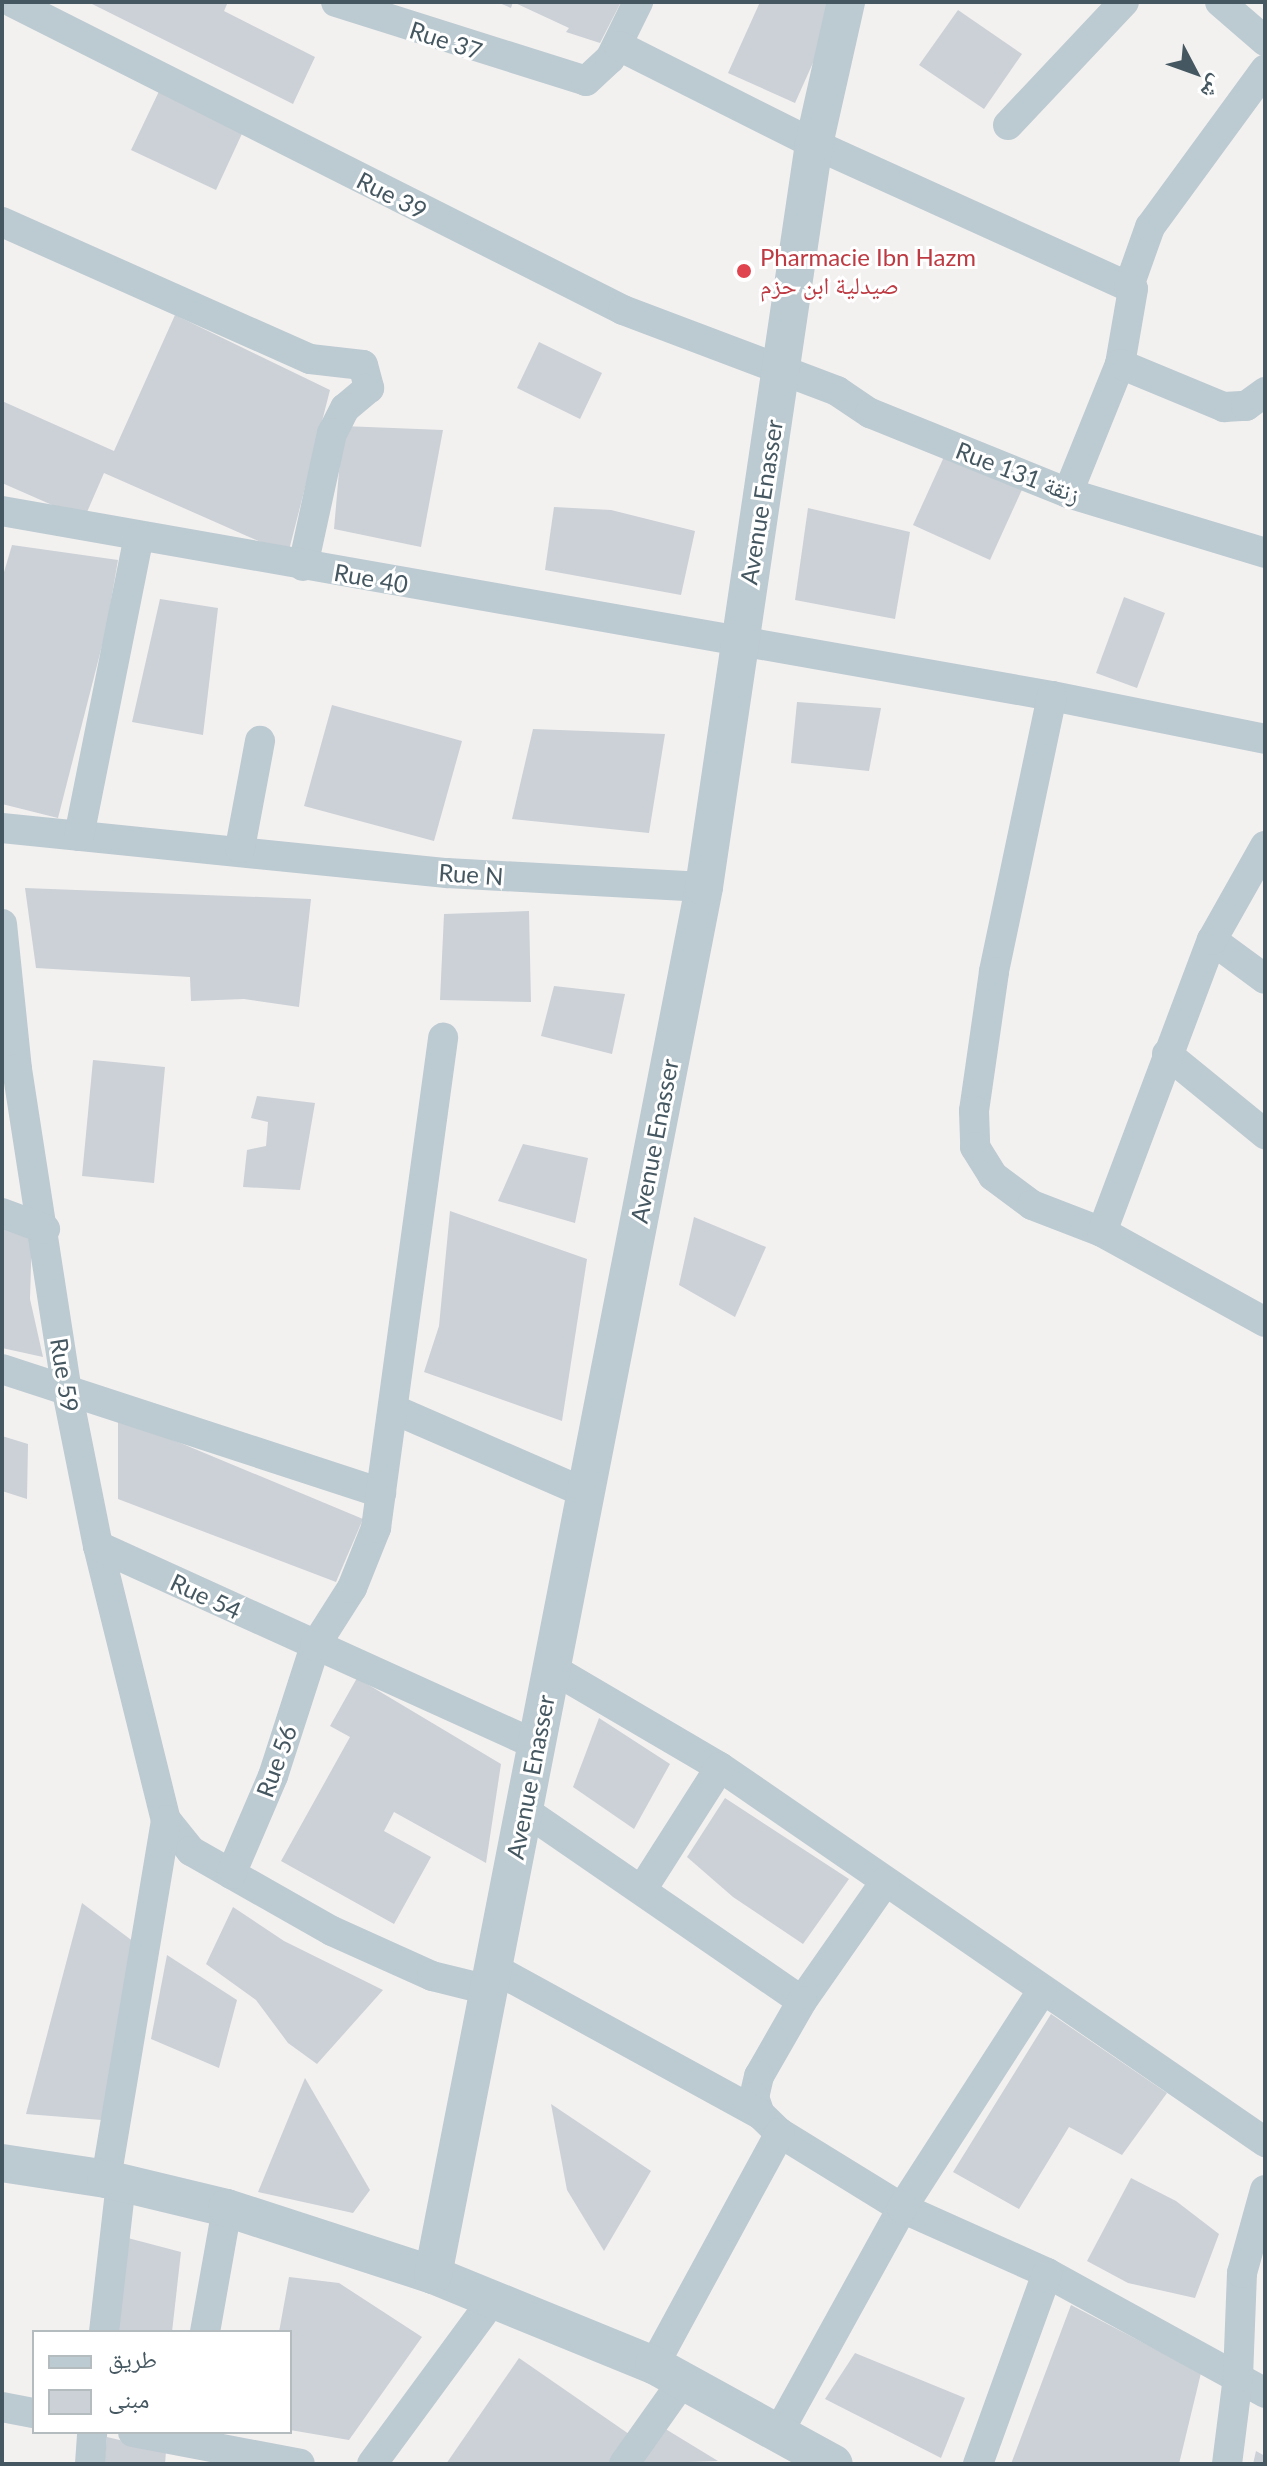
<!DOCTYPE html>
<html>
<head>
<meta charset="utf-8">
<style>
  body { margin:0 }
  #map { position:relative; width:1267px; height:2466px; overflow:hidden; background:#f3f0f0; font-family:Lato,"Noto Naskh Arabic",sans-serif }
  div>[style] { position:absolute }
  .building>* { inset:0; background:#cbd1d6 }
  .minor>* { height:30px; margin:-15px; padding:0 15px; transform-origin:15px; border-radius:15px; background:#bccad1 }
  .tertiary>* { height:38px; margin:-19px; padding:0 19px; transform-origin:19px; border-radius:19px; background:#bccad1 }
  .dots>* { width:22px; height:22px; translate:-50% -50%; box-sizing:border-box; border:4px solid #fff; border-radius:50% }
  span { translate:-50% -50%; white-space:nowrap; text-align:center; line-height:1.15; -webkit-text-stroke:6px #fff; paint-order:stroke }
  .street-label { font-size:24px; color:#455760 }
  .health-label { font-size:24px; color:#be3a42 }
  .left { translate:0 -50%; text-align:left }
  .frame { position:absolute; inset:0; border:4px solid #455760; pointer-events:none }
  .legend { position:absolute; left:32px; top:2330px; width:260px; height:104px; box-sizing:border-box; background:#fff; border:2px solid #b5bcbf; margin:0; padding:10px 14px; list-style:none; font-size:24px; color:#455760 }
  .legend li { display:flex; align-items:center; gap:16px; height:40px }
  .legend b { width:40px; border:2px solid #b5bcbf }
  .north { position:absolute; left:1155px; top:32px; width:80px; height:80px; -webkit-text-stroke:6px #fff; paint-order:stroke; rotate:131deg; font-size:22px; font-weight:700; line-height:32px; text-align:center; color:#455760 }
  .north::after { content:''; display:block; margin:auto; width:28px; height:36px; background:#455760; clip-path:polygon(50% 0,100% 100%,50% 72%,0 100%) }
</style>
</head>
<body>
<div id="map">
  <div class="building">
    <div style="clip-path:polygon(88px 2px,228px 2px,224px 11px,315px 57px,293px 104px)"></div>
    <div style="clip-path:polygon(497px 2px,621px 2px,600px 43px,566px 32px,569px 28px,513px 2px,511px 8px)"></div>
    <div style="clip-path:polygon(760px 2px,822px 2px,837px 9px,795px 103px,728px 73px)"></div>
    <div style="clip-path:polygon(958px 10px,1022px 54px,984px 109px,919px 65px)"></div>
    <div style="clip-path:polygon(162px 85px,246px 125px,216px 190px,131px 150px)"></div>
    <div style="clip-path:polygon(175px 315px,330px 390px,288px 554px,104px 473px,84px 519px,2px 483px,2px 401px,114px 451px)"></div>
    <div style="clip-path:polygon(539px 342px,602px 373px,580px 419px,517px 388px)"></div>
    <div style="clip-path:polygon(343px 426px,443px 430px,421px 547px,334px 529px)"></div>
    <div style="clip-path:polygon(948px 448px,1025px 483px,990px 560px,913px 525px)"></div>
    <div style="clip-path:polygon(554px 507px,611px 510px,695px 531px,681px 595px,545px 570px)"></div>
    <div style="clip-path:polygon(808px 508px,910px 532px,895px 619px,795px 600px)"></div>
    <div style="clip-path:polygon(12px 545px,118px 560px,106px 630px,58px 818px,2px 804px,2px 579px)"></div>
    <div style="clip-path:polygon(1124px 597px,1165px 613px,1137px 688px,1096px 673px)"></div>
    <div style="clip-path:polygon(160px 599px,218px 608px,203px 735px,132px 722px)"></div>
    <div style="clip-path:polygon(797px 702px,881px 708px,869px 771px,791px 763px)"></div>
    <div style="clip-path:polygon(332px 705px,462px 741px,434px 841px,304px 806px)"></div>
    <div style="clip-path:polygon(533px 729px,665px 734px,649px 833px,512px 819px)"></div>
    <div style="clip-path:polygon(25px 888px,311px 899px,299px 1007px,244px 999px,191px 1001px,190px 977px,36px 968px)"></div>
    <div style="clip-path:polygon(529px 911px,531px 1002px,440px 1000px,444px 914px)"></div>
    <div style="clip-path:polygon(554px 986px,625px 994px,612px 1054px,541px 1036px)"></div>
    <div style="clip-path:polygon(93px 1060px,165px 1067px,154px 1183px,82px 1176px)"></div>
    <div style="clip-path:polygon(257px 1096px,315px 1103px,300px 1190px,243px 1187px,247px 1150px,266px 1146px,268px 1122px,251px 1118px)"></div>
    <div style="clip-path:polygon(523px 1144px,588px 1158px,575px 1223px,498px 1201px)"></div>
    <div style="clip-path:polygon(450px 1211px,587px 1259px,562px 1421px,424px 1372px,439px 1326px)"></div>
    <div style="clip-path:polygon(694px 1217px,766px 1247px,735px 1317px,679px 1285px)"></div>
    <div style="clip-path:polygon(2px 1222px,32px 1232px,30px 1299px,43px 1357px,2px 1348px)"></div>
    <div style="clip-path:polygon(118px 1417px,363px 1519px,336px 1582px,118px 1499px)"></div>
    <div style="clip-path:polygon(2px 1436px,28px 1444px,27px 1499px,2px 1491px)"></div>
    <div style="clip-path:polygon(357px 1678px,501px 1764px,486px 1863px,394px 1812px,384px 1831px,431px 1857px,394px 1924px,281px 1861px,350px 1737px,330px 1726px)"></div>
    <div style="clip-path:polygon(599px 1718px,670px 1764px,634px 1829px,573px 1787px)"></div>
    <div style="clip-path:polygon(725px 1798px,849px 1879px,803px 1944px,733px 1897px,687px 1857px)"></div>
    <div style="clip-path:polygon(82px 1903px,134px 1942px,102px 2120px,26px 2114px)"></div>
    <div style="clip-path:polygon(233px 1907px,284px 1941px,383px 1990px,317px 2064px,288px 2043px,256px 2000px,206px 1964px)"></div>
    <div style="clip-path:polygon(167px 1955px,237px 2000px,219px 2068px,151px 2039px)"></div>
    <div style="clip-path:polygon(1051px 2014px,1167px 2093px,1122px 2155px,1069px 2127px,1019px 2209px,953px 2172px)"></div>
    <div style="clip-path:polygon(305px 2078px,370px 2190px,353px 2213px,258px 2192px)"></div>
    <div style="clip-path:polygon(551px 2104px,651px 2171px,604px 2251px,567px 2190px)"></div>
    <div style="clip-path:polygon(1131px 2178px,1176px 2201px,1219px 2234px,1195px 2298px,1128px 2283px,1087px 2261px)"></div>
    <div style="clip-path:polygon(124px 2237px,181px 2252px,172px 2332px,111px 2332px)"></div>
    <div style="clip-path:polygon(289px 2277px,339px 2283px,422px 2337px,349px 2440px,290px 2430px,290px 2332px,279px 2332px)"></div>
    <div style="clip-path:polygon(1071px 2305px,1201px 2373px,1179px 2464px,1011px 2464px)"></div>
    <div style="clip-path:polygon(855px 2353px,965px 2398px,941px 2458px,825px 2399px)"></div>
    <div style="clip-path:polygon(519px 2358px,639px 2441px,623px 2464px,446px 2464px)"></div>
    <div style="clip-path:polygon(659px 2425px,718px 2461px,631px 2464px)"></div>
    <div style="clip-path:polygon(107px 2437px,166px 2451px,165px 2464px,104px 2464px)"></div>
    <div style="clip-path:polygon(1256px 2451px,1265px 2456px,1265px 2464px,1253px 2464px)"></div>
  </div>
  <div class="minor">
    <div style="left:12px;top:2px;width:684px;rotate:26.75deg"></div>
    <div style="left:623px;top:310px;width:229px;rotate:20.7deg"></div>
    <div style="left:837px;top:391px;width:40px;rotate:34deg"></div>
    <div style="left:870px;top:413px;width:214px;rotate:22deg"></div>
    <div style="left:1068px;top:493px;width:206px;rotate:16.9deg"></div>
    <div style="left:336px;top:2px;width:262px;rotate:17.5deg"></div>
    <div style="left:586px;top:81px;width:33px;rotate:-43deg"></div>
    <div style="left:610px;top:59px;width:64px;rotate:-63.8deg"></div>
    <div style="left:1220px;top:2px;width:60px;rotate:40.9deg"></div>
    <div style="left:619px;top:46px;width:218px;rotate:26.7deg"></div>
    <div style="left:814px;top:144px;width:350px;rotate:24.4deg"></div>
    <div style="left:1133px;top:289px;width:76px;rotate:99.8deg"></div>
    <div style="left:1120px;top:364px;width:139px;rotate:112deg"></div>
    <div style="left:1008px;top:125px;width:169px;rotate:-46.7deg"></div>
    <div style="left:2px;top:222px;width:337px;rotate:24deg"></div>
    <div style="left:310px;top:359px;width:53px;rotate:6.5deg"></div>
    <div style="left:363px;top:365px;width:24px;rotate:75deg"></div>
    <div style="left:369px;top:388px;width:31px;rotate:140deg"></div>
    <div style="left:345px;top:408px;width:28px;rotate:117deg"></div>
    <div style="left:332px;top:433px;width:136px;rotate:102.3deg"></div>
    <div style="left:1129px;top:286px;width:63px;rotate:-70.4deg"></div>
    <div style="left:1150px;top:227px;width:195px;rotate:-53.8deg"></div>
    <div style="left:1120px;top:364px;width:113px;rotate:22.5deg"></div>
    <div style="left:1224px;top:407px;width:22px;rotate:-3deg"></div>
    <div style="left:1246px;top:406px;width:24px;rotate:-36deg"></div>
    <div style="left:2px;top:511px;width:1066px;rotate:9.99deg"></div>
    <div style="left:1052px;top:696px;width:217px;rotate:11.4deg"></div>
    <div style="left:1052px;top:696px;width:282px;rotate:101.9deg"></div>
    <div style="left:994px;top:972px;width:140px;rotate:98.2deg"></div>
    <div style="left:974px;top:1111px;width:36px;rotate:88deg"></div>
    <div style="left:975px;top:1147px;width:34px;rotate:58deg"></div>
    <div style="left:993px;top:1176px;width:49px;rotate:36.6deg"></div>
    <div style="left:1032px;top:1205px;width:75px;rotate:21.1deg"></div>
    <div style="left:1102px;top:1232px;width:186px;rotate:28.9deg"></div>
    <div style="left:2px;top:828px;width:447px;rotate:5.8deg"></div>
    <div style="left:447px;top:873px;width:257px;rotate:3.1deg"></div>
    <div style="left:79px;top:836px;width:305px;rotate:-78.7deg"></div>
    <div style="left:240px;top:848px;width:109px;rotate:-79.4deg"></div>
    <div style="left:2px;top:924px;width:146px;rotate:84.1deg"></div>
    <div style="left:17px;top:1069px;width:326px;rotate:81.2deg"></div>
    <div style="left:67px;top:1391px;width:158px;rotate:78.7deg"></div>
    <div style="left:98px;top:1546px;width:282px;rotate:76.1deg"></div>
    <div style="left:166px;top:1820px;width:40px;rotate:51deg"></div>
    <div style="left:191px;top:1851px;width:162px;rotate:29.6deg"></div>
    <div style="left:332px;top:1931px;width:110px;rotate:24.2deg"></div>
    <div style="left:432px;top:1976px;width:59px;rotate:13.8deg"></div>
    <div style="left:1212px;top:940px;width:66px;rotate:36.3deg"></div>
    <div style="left:1167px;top:1054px;width:127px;rotate:39.2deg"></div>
    <div style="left:2px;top:1213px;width:46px;rotate:20.4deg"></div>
    <div style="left:1102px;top:1232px;width:312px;rotate:-69.4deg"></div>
    <div style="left:1212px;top:940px;width:108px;rotate:-60.6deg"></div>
    <div style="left:2px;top:1369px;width:399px;rotate:18.1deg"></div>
    <div style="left:395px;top:1410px;width:208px;rotate:23.5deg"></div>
    <div style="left:98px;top:1546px;width:481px;rotate:24.4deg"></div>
    <div style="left:551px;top:1668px;width:196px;rotate:30.4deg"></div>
    <div style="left:720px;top:1767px;width:662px;rotate:34.53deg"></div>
    <div style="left:524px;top:1810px;width:337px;rotate:34.5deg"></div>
    <div style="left:231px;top:1874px;width:107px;rotate:-66.8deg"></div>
    <div style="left:273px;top:1776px;width:137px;rotate:-72.1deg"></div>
    <div style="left:315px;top:1646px;width:69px;rotate:-57.5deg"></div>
    <div style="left:352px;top:1588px;width:65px;rotate:-68.2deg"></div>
    <div style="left:376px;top:1528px;width:495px;rotate:-82.2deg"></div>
    <div style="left:885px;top:1882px;width:145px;rotate:124.9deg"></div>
    <div style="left:802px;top:2001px;width:86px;rotate:119.8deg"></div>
    <div style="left:759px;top:2076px;width:22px;rotate:103deg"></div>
    <div style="left:754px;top:2097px;width:18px;rotate:71deg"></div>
    <div style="left:760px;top:2114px;width:28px;rotate:44deg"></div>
    <div style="left:780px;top:2133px;width:143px;rotate:31.6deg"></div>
    <div style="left:902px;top:2208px;width:159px;rotate:24.1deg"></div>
    <div style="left:1047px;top:2273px;width:249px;rotate:28.8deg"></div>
    <div style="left:643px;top:1888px;width:143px;rotate:-57.5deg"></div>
    <div style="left:493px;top:1968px;width:304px;rotate:28.7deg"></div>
    <div style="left:106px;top:2179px;width:364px;rotate:-80.5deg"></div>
    <div style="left:104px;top:2332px;width:151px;rotate:-83.5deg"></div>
    <div style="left:205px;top:2332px;width:126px;rotate:-79.9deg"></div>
    <div style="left:654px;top:2365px;width:264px;rotate:-61.5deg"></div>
    <div style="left:2px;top:2407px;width:33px;rotate:11deg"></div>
    <div style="left:133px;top:2432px;width:170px;rotate:10.8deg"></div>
    <div style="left:778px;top:2433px;width:257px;rotate:-61.1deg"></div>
    <div style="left:902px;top:2208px;width:258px;rotate:-57.2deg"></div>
    <div style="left:90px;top:2464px;width:32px;rotate:-86deg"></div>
    <div style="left:372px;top:2464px;width:205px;rotate:-53.7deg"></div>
    <div style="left:624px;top:2464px;width:100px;rotate:-54.7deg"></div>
    <div style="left:978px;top:2464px;width:203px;rotate:-70.1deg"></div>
    <div style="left:1227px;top:2464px;width:88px;rotate:-82.8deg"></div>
    <div style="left:1238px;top:2377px;width:104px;rotate:-87.8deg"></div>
    <div style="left:1242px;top:2273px;width:86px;rotate:-74.5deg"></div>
  </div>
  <div class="tertiary">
    <div style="left:2px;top:2163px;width:105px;rotate:8.7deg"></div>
    <div style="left:106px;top:2179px;width:124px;rotate:13.5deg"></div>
    <div style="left:227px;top:2208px;width:217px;rotate:18deg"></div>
    <div style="left:433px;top:2275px;width:239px;rotate:22.2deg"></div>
    <div style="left:654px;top:2365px;width:205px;rotate:28.8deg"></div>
    <div style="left:433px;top:2275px;width:1414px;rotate:-78.95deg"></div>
    <div style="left:704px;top:887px;width:751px;rotate:-81.58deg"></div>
    <div style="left:814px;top:144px;width:146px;rotate:-77.3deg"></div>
  </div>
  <div class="dots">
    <div style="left:744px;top:271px;background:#e0444e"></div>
  </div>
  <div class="street-label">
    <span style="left:446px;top:40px;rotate:18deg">Rue 37</span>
    <span style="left:392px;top:195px;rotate:27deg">Rue 39</span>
    <span style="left:1018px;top:472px;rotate:21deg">Rue 131 زنقة</span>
    <span style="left:761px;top:502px;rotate:-81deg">Avenue Enasser</span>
    <span style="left:371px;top:578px;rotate:10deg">Rue 40</span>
    <span style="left:471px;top:874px;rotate:4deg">Rue N</span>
    <span style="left:654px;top:1141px;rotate:-79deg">Avenue Enasser</span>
    <span style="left:65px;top:1375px;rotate:81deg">Rue 59</span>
    <span style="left:206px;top:1596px;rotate:25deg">Rue 54</span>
    <span style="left:276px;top:1761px;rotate:-70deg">Rue 56</span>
    <span style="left:530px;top:1777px;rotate:-79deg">Avenue Enasser</span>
  </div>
  <div class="health-label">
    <span class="left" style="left:760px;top:271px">Pharmacie Ibn Hazm<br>صيدلية ابن حزم</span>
  </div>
  <div class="frame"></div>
  <ul class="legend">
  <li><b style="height:10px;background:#bccad1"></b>طريق</li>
  <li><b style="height:22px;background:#cbd1d6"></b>مبنى</li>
  </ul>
  <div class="north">ش</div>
</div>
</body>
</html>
